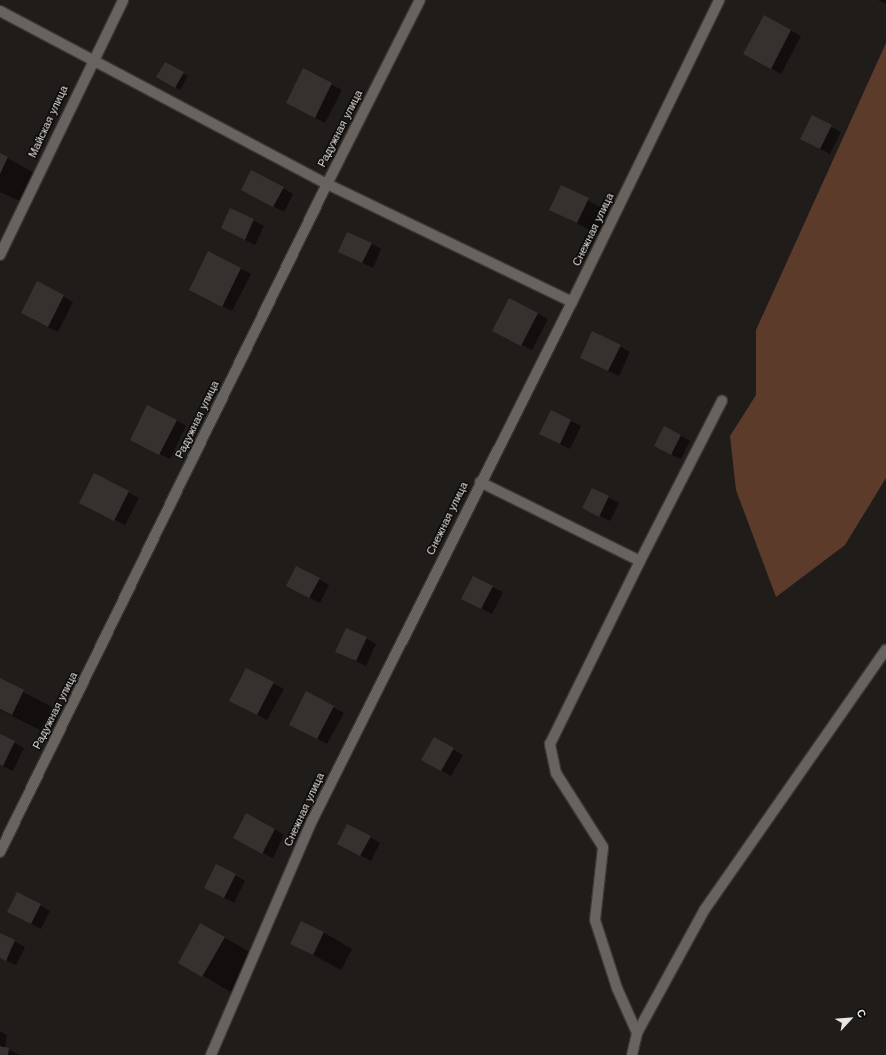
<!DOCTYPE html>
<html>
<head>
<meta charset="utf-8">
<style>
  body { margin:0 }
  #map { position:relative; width:886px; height:1055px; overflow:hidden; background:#201c1a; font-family:"Work Sans",sans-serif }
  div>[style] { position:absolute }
  .green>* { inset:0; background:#5c3b2b }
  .shadow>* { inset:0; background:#0007 }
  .building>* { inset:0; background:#36312f }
  .roads { filter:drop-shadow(1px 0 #3b3836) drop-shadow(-1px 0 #3b3836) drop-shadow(0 1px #3b3836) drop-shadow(0 -1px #3b3836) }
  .minor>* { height:10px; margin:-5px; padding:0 5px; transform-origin:5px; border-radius:5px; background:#696360 }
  span { translate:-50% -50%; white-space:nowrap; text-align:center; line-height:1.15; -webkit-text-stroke:3px #090706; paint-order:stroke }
  .street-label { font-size:11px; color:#e8e5e3 }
  .north { position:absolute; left:830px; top:999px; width:40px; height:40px; -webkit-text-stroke:3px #090706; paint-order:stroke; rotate:64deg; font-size:11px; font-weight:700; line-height:16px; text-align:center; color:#e8e5e3 }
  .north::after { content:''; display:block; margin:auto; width:14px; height:18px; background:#e8e5e3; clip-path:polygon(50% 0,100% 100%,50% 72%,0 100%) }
</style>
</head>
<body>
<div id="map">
  <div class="green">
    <div style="clip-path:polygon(886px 43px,886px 478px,845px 545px,776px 597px,736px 490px,730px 436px,756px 395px,756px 330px)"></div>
  </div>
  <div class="shadow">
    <div style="clip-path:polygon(878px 0,886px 0,886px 4px)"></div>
    <div style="clip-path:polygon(764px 16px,801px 36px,781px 74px,754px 59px)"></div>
    <div style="clip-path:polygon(165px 63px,188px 76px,180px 90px,157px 77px)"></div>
    <div style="clip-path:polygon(304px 70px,342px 90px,325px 123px,287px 103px)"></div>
    <div style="clip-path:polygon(812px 117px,841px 132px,830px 154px,811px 144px)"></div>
    <div style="clip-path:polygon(0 154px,36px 174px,22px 202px,0 192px)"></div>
    <div style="clip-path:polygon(561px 186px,617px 216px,606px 239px,551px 209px)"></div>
    <div style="clip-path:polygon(283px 188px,293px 194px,284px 212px,252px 195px)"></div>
    <div style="clip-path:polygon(231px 209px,264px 226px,255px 245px,232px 233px)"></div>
    <div style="clip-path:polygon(371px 243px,381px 249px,373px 268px,339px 252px)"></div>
    <div style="clip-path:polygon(241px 269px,251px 274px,232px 311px,200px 295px)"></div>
    <div style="clip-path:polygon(63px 296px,73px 302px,58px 332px,32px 319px)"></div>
    <div style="clip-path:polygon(510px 299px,548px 319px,532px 350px,504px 336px)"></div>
    <div style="clip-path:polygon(620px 346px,630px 352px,619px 376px,591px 363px)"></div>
    <div style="clip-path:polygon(552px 411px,581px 426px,570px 449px,550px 439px)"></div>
    <div style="clip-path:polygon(176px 420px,186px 426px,170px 459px,141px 445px)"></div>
    <div style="clip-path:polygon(680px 435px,690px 441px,681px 459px,665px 452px)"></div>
    <div style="clip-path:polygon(95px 475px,139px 498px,125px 525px,91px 508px)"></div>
    <div style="clip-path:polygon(593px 489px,619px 503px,610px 521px,594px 513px)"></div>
    <div style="clip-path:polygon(473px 577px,503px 592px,492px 614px,473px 604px)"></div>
    <div style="clip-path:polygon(319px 579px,329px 585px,320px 603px,297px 591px)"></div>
    <div style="clip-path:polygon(366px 638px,376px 644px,366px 666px,336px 652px)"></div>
    <div style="clip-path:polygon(246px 669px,284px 689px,267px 720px,240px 706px)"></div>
    <div style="clip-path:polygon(0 680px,52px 707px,40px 730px,0 710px)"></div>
    <div style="clip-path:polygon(307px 693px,344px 713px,327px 744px,300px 730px)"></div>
    <div style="clip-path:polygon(0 735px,24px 748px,13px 771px,0 765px)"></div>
    <div style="clip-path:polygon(435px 739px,463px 755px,451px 776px,423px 760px)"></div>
    <div style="clip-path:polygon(275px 829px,284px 835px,273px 858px,244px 844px)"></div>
    <div style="clip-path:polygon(370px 837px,380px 843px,371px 861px,348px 849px)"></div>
    <div style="clip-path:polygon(235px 875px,245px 881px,234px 903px,205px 888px)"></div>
    <div style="clip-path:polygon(40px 905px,50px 911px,41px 929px,18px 917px)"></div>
    <div style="clip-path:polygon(201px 924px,253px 954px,231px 992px,179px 962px)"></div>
    <div style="clip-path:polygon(323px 932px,352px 949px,341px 970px,291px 943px)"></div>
    <div style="clip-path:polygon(0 934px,25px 947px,16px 965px,0 958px)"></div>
    <div style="clip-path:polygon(0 1031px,7px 1035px,5px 1048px,20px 1055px,0 1055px)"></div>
  </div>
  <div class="building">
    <div style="clip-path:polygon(764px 15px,791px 30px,771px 69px,743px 54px)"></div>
    <div style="clip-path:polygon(165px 62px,184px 72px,175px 88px,156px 77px)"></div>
    <div style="clip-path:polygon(303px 68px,332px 83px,315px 118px,286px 103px)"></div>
    <div style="clip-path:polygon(812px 115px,832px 125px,820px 149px,800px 139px)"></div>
    <div style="clip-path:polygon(0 153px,8px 157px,0 174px)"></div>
    <div style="clip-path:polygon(251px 170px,284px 187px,273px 207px,241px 190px)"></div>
    <div style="clip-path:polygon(561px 185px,589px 198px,577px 223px,549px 210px)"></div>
    <div style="clip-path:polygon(230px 208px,254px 219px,245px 240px,221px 228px)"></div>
    <div style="clip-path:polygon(347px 232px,372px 243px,362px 263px,338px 252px)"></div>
    <div style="clip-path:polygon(208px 251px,241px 268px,222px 307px,189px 290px)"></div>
    <div style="clip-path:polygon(37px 281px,64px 295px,48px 327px,21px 313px)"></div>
    <div style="clip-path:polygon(509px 298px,538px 313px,521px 346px,492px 331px)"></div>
    <div style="clip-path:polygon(592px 331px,621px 345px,608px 371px,580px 358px)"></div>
    <div style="clip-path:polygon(147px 405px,177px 420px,159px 455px,130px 440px)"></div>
    <div style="clip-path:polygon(551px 410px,571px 420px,560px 444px,539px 434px)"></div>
    <div style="clip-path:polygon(664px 426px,681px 435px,671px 455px,654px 446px)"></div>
    <div style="clip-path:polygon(94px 473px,129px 491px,114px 521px,79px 503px)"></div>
    <div style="clip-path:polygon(592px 488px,609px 496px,599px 517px,582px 508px)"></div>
    <div style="clip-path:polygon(296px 566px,320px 578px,309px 598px,286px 586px)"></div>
    <div style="clip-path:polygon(473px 576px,493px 586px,481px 609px,461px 599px)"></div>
    <div style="clip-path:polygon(346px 628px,367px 637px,356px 661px,335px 652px)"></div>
    <div style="clip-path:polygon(246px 668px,274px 682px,257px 715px,229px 701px)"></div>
    <div style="clip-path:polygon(0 678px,24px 690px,12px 715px,0 709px)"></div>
    <div style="clip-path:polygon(306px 691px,334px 706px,317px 739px,289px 725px)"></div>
    <div style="clip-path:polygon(0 734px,15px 741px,3px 766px,0 765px)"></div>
    <div style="clip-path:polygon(434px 737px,454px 748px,441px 771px,421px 760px)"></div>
    <div style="clip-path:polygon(246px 813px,275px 829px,262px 854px,233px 838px)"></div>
    <div style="clip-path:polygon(347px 824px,371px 836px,360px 856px,337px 844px)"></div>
    <div style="clip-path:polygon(216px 864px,236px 874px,224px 898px,204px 888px)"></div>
    <div style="clip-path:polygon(17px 892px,41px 904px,31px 924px,7px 912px)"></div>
    <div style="clip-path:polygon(301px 921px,324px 932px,313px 955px,290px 944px)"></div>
    <div style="clip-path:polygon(200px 923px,225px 937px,202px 977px,178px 963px)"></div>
    <div style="clip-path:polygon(0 933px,15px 940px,6px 961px,0 958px)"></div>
    <div style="clip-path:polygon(0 1046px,9px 1048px,8px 1055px,0 1055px)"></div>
  </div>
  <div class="roads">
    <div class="minor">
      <div style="left:0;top:11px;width:370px;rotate:27.9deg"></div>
      <div style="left:327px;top:184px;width:272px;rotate:25.7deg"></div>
      <div style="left:0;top:255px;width:283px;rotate:-64.2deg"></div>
      <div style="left:480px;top:482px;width:178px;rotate:26.3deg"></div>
      <div style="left:640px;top:561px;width:180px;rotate:-62.9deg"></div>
      <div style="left:0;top:852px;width:744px;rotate:-63.92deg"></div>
      <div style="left:327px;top:184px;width:206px;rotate:-63.2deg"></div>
      <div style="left:637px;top:1033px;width:141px;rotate:-61.3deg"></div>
      <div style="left:705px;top:909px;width:316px;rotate:-55.1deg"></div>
      <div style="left:211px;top:1055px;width:255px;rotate:-66.7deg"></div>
      <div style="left:312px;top:821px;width:580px;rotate:-63.39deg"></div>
      <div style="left:572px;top:302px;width:336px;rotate:-64deg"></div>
      <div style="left:632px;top:1055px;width:23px;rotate:-77deg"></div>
      <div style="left:637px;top:1033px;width:49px;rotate:-114deg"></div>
      <div style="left:617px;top:988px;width:71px;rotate:-107.9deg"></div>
      <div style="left:595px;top:920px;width:73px;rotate:-83.7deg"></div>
      <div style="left:603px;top:847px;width:88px;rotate:-122.4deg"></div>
      <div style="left:556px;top:773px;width:30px;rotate:-102deg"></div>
      <div style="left:550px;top:744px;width:204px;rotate:-63.8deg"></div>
    </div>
  </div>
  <div class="street-label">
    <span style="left:49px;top:122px;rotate:-65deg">Майская улица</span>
    <span style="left:341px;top:129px;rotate:-63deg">Радужная улица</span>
    <span style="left:594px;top:230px;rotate:-64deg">Снежная улица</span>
    <span style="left:198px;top:420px;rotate:-64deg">Радужная улица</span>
    <span style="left:448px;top:519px;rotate:-64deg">Снежная улица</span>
    <span style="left:56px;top:711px;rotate:-63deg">Радужная улица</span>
    <span style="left:305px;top:810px;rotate:-65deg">Снежная улица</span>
  </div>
  <div class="north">С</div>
</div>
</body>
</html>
